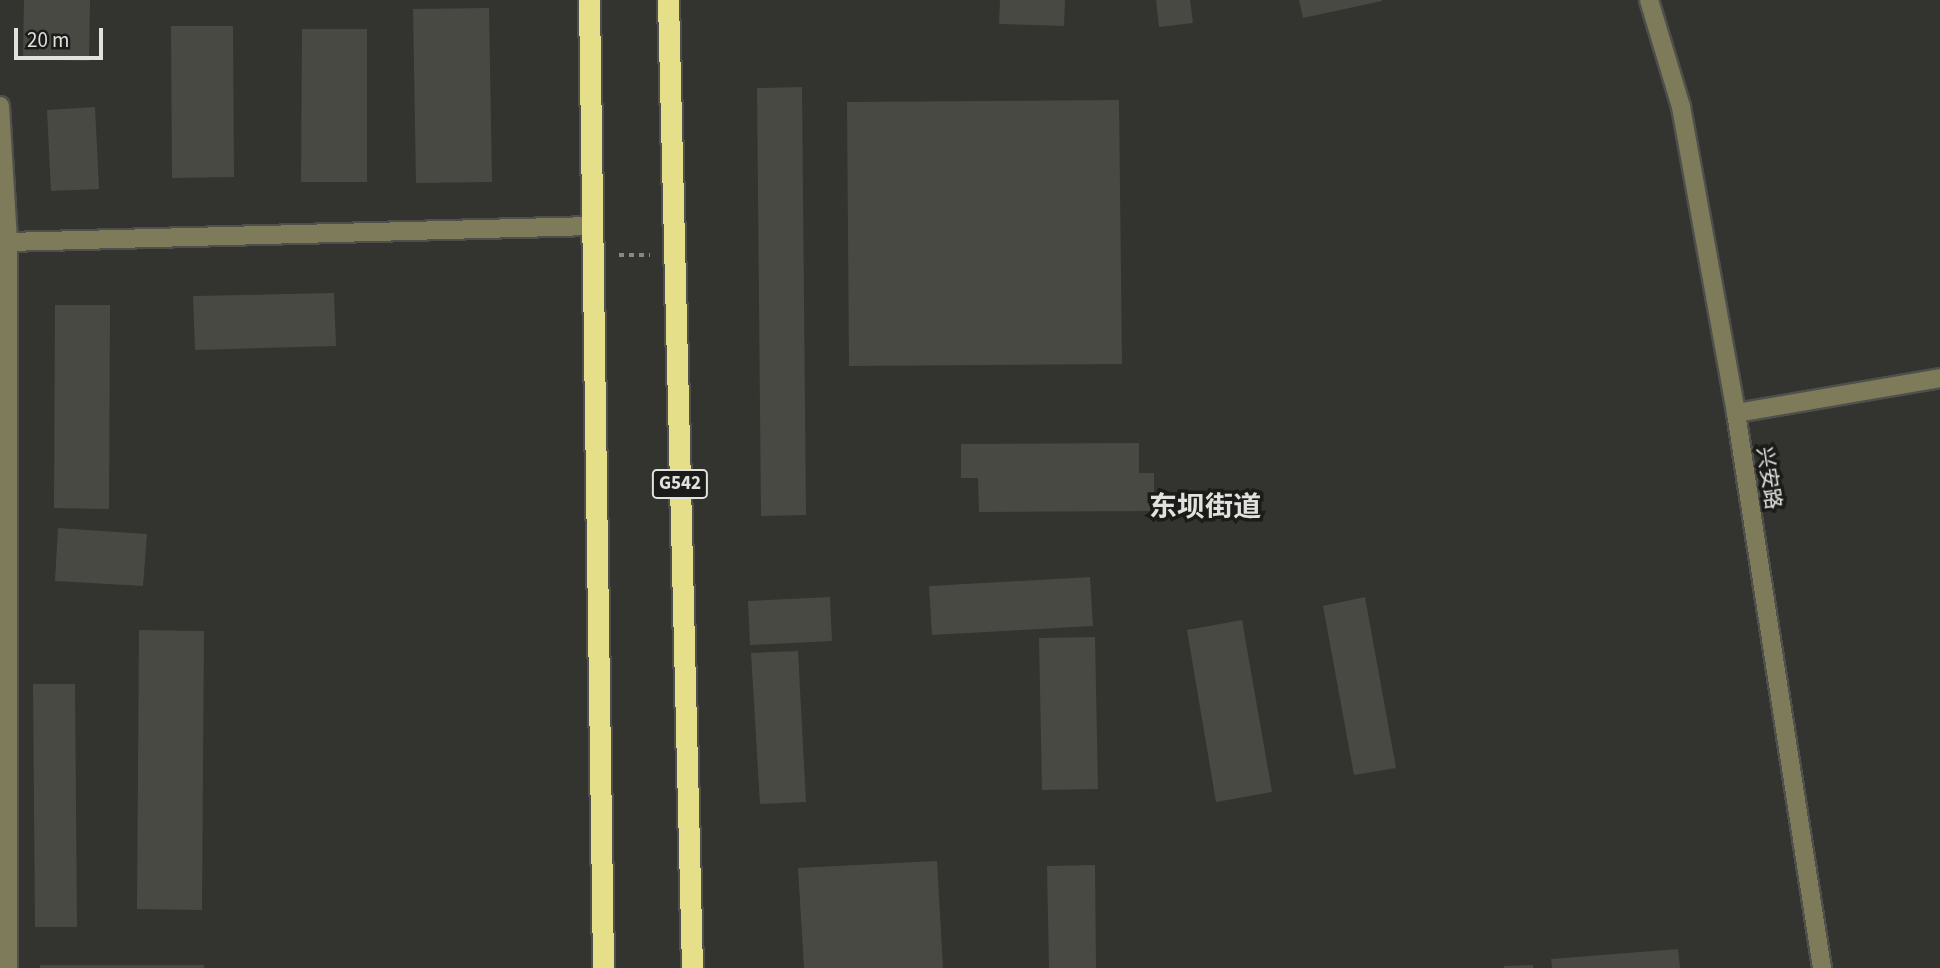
<!DOCTYPE html>
<html>
<head>
<meta charset="utf-8">
<style>
  body { margin:0 }
  #map { position:relative; width:1940px; height:968px; overflow:hidden; background:#33332f; font-family:"Source Sans 3","Noto Sans SC",sans-serif }
  div>[style] { position:absolute }
  .building>* { inset:0; background:#494944 }
  .path>* { height:4.5px; margin-top:-2.25px; transform-origin:0; background:repeating-linear-gradient(90deg,#878784 0 5px,transparent 0 10px) }
  .roads { filter:drop-shadow(2px 0 #4f4f4b) drop-shadow(-2px 0 #4f4f4b) drop-shadow(0 2px #4f4f4b) drop-shadow(0 -2px #4f4f4b) }
  .minor>* { height:18px; margin:-9px; padding:0 9px; transform-origin:9px; border-radius:9px; background:#7d7b5a }
  .highway>* { height:21px; margin:-10.5px; padding:0 10.5px; transform-origin:10.5px; border-radius:10.5px; background:#e6df8a }
  span { translate:-50% -50%; white-space:nowrap; text-align:center; line-height:1.15; -webkit-text-stroke:7px #1b1b19; paint-order:stroke }
  .shield-label span { padding:2px 5px; background:#1b1b19; border:2px solid; border-radius:5px; -webkit-text-stroke-width:0 }
  .shield-label { font-size:19px; color:#e1e1de; font-weight:700 }
  .street-label { font-size:21px; color:#e1e1de }
  .district-label { font-size:28px; color:#e1e1de; font-weight:700 }
  .scale { position:absolute; left:14px; top:28px; width:89px; height:32px; box-sizing:border-box; border:4px solid #e1e1de; border-top:0; padding-left:9px; font-size:21px; line-height:24px; white-space:nowrap; color:#e1e1de; -webkit-text-stroke:5px #1b1b19; paint-order:stroke }
</style>
</head>
<body>
<div id="map">
  <div class="building">
    <div style="clip-path:polygon(24px 0,90px 0,89px 61px,23px 59px)"></div>
    <div style="clip-path:polygon(1000px 0,1065px 0,1064px 26px,999px 24px)"></div>
    <div style="clip-path:polygon(1156px 0,1190px 0,1193px 23px,1159px 27px)"></div>
    <div style="clip-path:polygon(1299px 0,1382px 0,1382px 1px,1303px 18px)"></div>
    <div style="clip-path:polygon(489px 8px,492px 182px,416px 183px,413px 9px)"></div>
    <div style="clip-path:polygon(171px 26px,233px 26px,234px 177px,172px 178px)"></div>
    <div style="clip-path:polygon(302px 29px,367px 29px,367px 182px,301px 182px)"></div>
    <div style="clip-path:polygon(802px 87px,806px 515px,761px 516px,757px 88px)"></div>
    <div style="clip-path:polygon(1119px 100px,1122px 364px,849px 366px,847px 102px)"></div>
    <div style="clip-path:polygon(95px 107px,99px 189px,51px 191px,47px 110px)"></div>
    <div style="clip-path:polygon(334px 293px,336px 346px,195px 350px,193px 296px)"></div>
    <div style="clip-path:polygon(55px 305px,110px 305px,109px 509px,54px 508px)"></div>
    <div style="clip-path:polygon(1139px 443px,1139px 473px,1154px 473px,1154px 511px,979px 512px,978px 478px,961px 478px,961px 444px)"></div>
    <div style="clip-path:polygon(58px 528px,147px 534px,143px 586px,55px 581px)"></div>
    <div style="clip-path:polygon(1090px 577px,1093px 626px,932px 635px,929px 586px)"></div>
    <div style="clip-path:polygon(830px 597px,832px 641px,750px 645px,748px 601px)"></div>
    <div style="clip-path:polygon(1365px 597px,1396px 768px,1354px 775px,1323px 606px)"></div>
    <div style="clip-path:polygon(1242px 620px,1272px 792px,1216px 802px,1187px 630px)"></div>
    <div style="clip-path:polygon(139px 630px,204px 631px,202px 910px,137px 909px)"></div>
    <div style="clip-path:polygon(1095px 637px,1098px 789px,1042px 790px,1039px 638px)"></div>
    <div style="clip-path:polygon(798px 651px,806px 802px,760px 804px,751px 653px)"></div>
    <div style="clip-path:polygon(33px 684px,75px 684px,77px 927px,35px 927px)"></div>
    <div style="clip-path:polygon(937px 861px,943px 968px,804px 968px,798px 868px)"></div>
    <div style="clip-path:polygon(1095px 865px,1096px 968px,1049px 968px,1047px 866px)"></div>
    <div style="clip-path:polygon(1678px 949px,1680px 968px,1552px 968px,1551px 959px)"></div>
    <div style="clip-path:polygon(40px 965px,204px 965px,204px 968px,40px 968px)"></div>
    <div style="clip-path:polygon(1533px 965px,1533px 968px,1504px 968px,1504px 966px)"></div>
  </div>
  <div class="path">
    <div style="left:619px;top:255px;width:31px"></div>
  </div>
  <div class="roads">
    <div class="minor">
      <div style="left:1649px;top:0;width:112px;rotate:73.3deg"></div>
      <div style="left:1681px;top:107px;width:311px;rotate:79.8deg"></div>
      <div style="left:1736px;top:413px;width:562px;rotate:81.19deg"></div>
      <div style="left:0;top:106px;width:136px;rotate:86.6deg"></div>
      <div style="left:8px;top:242px;width:726px;rotate:90deg"></div>
      <div style="left:8px;top:242px;width:582px;rotate:-1.57deg"></div>
      <div style="left:1736px;top:413px;width:207px;rotate:-9.7deg"></div>
    </div>
    <div class="highway">
      <div style="left:589px;top:0;width:968px;rotate:89.17deg"></div>
      <div style="left:668px;top:0;width:968px;rotate:88.58deg"></div>
    </div>
  </div>
  <div class="shield-label">
    <span style="left:680px;top:484px">G542</span>
  </div>
  <div class="street-label">
    <span style="left:1769px;top:478px;rotate:81deg">兴安路</span>
  </div>
  <div class="district-label">
    <span style="left:1205px;top:507px">东坝街道</span>
  </div>
  <div class="scale">20 m</div>
</div>
</body>
</html>
